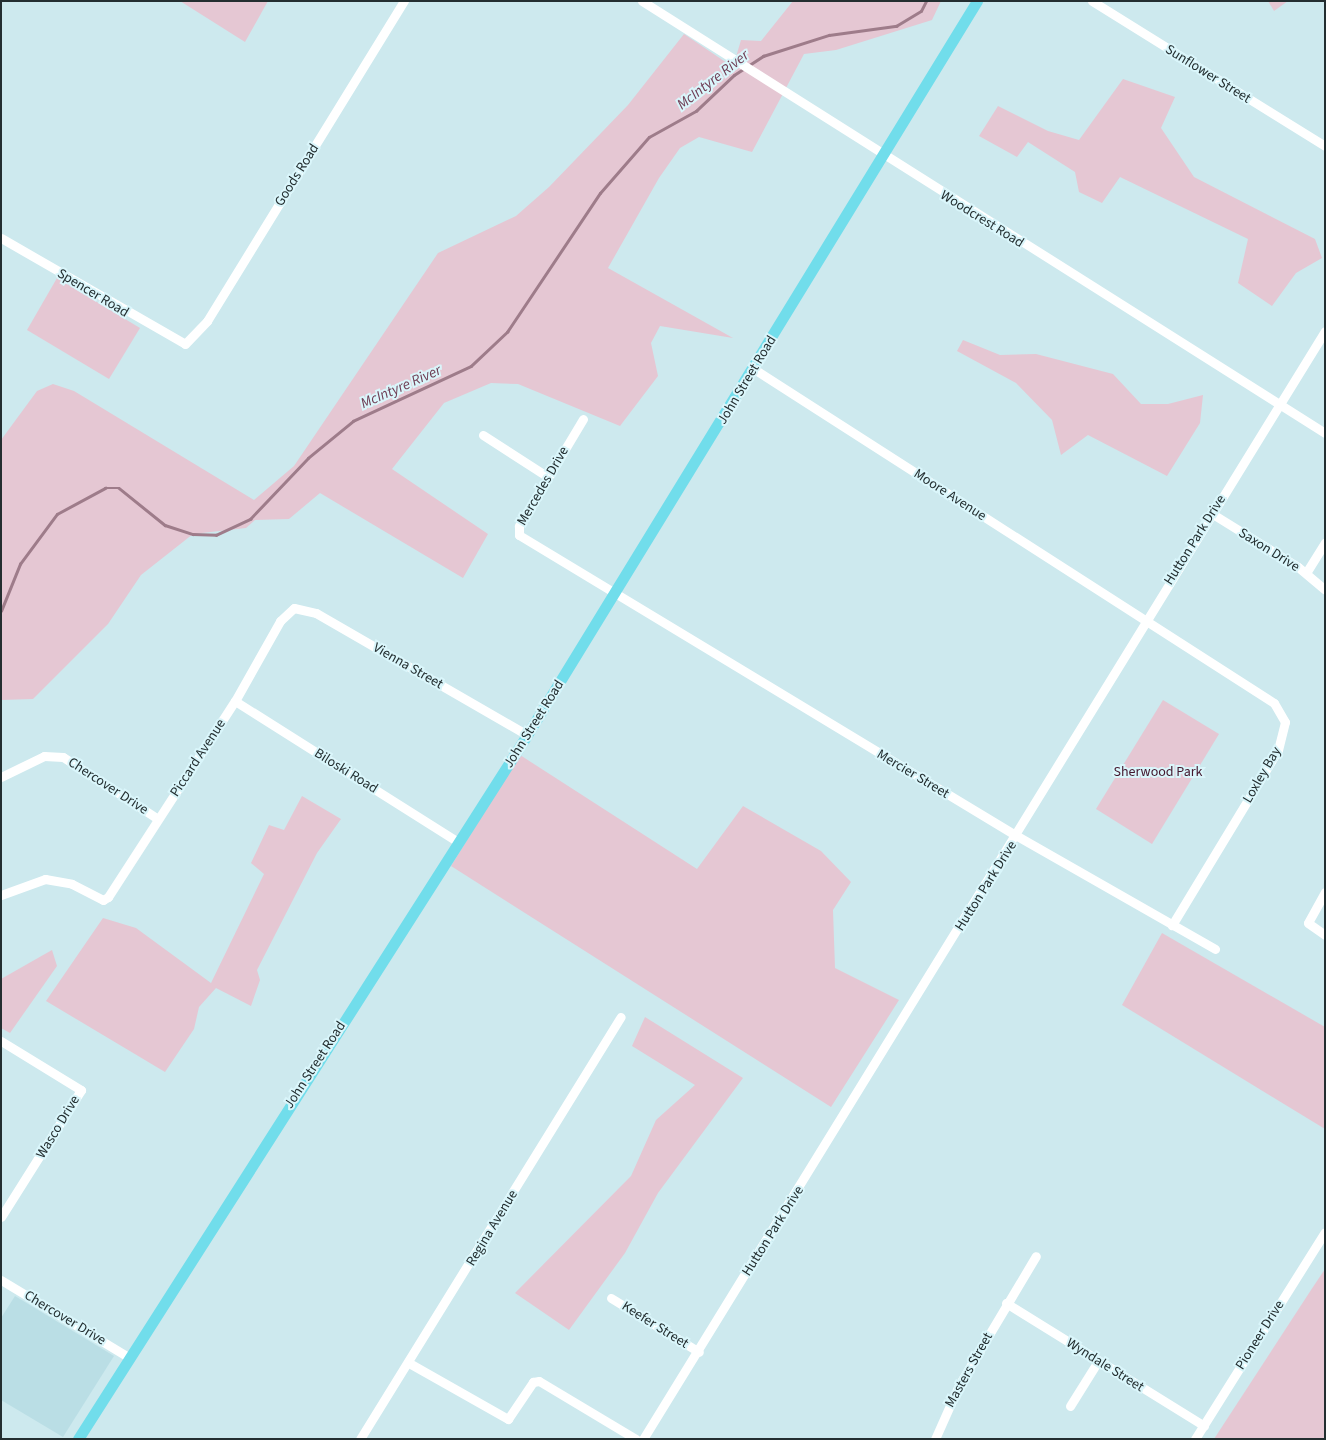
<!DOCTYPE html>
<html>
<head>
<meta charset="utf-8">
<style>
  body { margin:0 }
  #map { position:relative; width:1326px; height:1440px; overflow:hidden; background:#cde9ee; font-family:"Source Sans 3",sans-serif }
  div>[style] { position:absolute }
  .built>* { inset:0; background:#badee5 }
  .green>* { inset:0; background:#e5c7d3 }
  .stream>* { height:2.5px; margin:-1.25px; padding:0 1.25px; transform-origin:1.25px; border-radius:1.25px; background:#9e7c8a }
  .minor>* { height:9px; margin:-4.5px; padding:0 4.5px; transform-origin:4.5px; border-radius:4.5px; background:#fff }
  .major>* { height:11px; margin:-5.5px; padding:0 5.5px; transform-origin:5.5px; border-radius:5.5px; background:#71ddeb }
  span { translate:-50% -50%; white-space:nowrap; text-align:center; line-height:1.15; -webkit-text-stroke:4px #daf6fb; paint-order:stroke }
  .street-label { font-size:14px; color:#232e30 }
  .park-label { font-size:14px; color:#44162d }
  .water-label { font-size:15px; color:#6f3d54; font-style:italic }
  .frame { position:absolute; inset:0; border:2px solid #232e30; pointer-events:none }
</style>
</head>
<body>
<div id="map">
  <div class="built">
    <div style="clip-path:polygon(15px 1296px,114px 1356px,63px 1437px,1px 1400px,1px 1318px)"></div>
  </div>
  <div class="green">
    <div style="clip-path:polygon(180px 1px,268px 1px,245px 42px)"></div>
    <div style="clip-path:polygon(793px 1px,941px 1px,932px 20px,836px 50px,804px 54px,752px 152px,699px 137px,680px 148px,659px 178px,608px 268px,733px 338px,660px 326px,651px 343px,658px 376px,620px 426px,518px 384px,491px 383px,444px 403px,392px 469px,488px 534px,463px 578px,320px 493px,289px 519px,255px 520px,246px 528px,193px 534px,141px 575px,108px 624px,33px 699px,1px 700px,1px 440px,37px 391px,53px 384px,74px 391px,254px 500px,294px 466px,438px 253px,516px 216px,549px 187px,628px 105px,684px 34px,733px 67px,741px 40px,761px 41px)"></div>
    <div style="clip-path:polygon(1268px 1px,1288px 1px,1274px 11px)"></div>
    <div style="clip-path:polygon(1123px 79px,1175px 97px,1161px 128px,1194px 177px,1315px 239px,1322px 258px,1296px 273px,1272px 306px,1238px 283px,1248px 239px,1120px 177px,1102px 203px,1079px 192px,1075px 172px,1028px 142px,1017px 157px,979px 136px,998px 106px,1048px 131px,1079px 140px)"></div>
    <div style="clip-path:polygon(57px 278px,140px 328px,109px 379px,27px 330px)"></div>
    <div style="clip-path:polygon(963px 340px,1000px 355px,1036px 354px,1113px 374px,1141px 404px,1168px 404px,1203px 395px,1200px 423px,1167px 476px,1088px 435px,1061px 455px,1052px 420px,1016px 383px,957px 351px)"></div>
    <div style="clip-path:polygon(1163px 700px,1219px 734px,1152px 844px,1096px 809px)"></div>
    <div style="clip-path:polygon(520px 755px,697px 869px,743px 806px,821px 851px,851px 882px,833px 910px,835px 968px,899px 1000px,831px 1107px,451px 866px)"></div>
    <div style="clip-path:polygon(302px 796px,341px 819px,317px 853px,257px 970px,260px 980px,251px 1006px,216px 988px,199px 1007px,194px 1029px,165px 1072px,46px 1001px,103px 918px,136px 928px,211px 983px,264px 874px,251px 863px,269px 825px,284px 830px)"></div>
    <div style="clip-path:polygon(1162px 933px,1325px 1027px,1325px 1129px,1122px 1005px)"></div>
    <div style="clip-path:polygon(52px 950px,57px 966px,10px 1033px,1px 1028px,1px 979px)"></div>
    <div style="clip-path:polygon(645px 1017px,743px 1078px,658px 1193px,625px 1253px,569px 1330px,515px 1293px,631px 1176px,656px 1120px,695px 1085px,632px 1046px)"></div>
    <div style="clip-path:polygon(1325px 1269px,1325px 1439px,1214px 1439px,1311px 1290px)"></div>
  </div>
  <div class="stream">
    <div style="left:1px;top:611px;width:51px;rotate:-68deg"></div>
    <div style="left:20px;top:564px;width:62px;rotate:-53.5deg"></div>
    <div style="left:57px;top:514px;width:55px;rotate:-28.4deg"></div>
    <div style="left:105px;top:488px;width:14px"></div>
    <div style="left:119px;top:488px;width:59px;rotate:38.8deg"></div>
    <div style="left:165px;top:525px;width:29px;rotate:18deg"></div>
    <div style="left:193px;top:534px;width:23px;rotate:2deg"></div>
    <div style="left:216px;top:535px;width:38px;rotate:-25deg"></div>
    <div style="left:250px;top:519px;width:84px;rotate:-46.4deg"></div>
    <div style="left:308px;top:458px;width:58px;rotate:-39.4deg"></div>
    <div style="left:353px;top:421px;width:130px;rotate:-25deg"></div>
    <div style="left:471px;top:366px;width:50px;rotate:-43.4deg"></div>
    <div style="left:507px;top:332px;width:167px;rotate:-56.2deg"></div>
    <div style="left:600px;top:193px;width:74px;rotate:-48.8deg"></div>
    <div style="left:649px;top:137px;width:54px;rotate:-29deg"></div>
    <div style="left:696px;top:111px;width:52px;rotate:-43.5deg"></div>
    <div style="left:734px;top:75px;width:35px;rotate:-33deg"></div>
    <div style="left:763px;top:56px;width:69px;rotate:-17.7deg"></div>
    <div style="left:829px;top:35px;width:68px;rotate:-7.7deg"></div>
    <div style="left:896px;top:26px;width:29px;rotate:-31deg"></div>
    <div style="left:921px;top:11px;width:11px;rotate:-63deg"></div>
  </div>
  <div class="minor">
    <div style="left:642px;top:1px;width:808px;rotate:32.31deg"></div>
    <div style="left:1092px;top:1px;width:274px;rotate:31.9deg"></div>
    <div style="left:1px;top:238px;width:212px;rotate:29.9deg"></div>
    <div style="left:185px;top:344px;width:32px;rotate:-46deg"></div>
    <div style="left:207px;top:321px;width:376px;rotate:-58.4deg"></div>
    <div style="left:754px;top:369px;width:618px;rotate:32.71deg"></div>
    <div style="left:1274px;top:703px;width:22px;rotate:60deg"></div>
    <div style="left:1285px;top:722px;width:29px;rotate:104deg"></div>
    <div style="left:1278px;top:750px;width:205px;rotate:121.2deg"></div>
    <div style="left:583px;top:419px;width:125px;rotate:120.9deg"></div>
    <div style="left:519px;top:526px;width:9px;rotate:90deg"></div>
    <div style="left:519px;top:535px;width:582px;rotate:31.15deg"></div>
    <div style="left:1017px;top:836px;width:228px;rotate:29.7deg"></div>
    <div style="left:483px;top:435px;width:77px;rotate:32.9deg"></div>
    <div style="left:1211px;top:513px;width:102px;rotate:31.8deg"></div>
    <div style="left:1298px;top:567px;width:35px;rotate:40deg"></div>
    <div style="left:1306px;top:573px;width:36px;rotate:-58deg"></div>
    <div style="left:235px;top:701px;width:264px;rotate:32.3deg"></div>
    <div style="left:1px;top:777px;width:48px;rotate:-26deg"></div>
    <div style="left:44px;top:756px;width:19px;rotate:3deg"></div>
    <div style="left:63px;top:757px;width:113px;rotate:33.1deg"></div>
    <div style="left:1325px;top:892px;width:35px;rotate:119deg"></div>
    <div style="left:1308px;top:923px;width:21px;rotate:35deg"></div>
    <div style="left:1px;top:895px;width:47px;rotate:-20deg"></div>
    <div style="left:45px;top:879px;width:27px;rotate:10deg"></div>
    <div style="left:72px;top:884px;width:35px;rotate:27deg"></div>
    <div style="left:103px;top:900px;width:6px;rotate:-31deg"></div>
    <div style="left:108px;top:897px;width:234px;rotate:-57.1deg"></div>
    <div style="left:235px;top:701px;width:92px;rotate:-60.6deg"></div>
    <div style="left:280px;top:621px;width:19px;rotate:-43deg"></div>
    <div style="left:294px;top:608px;width:23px;rotate:13deg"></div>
    <div style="left:316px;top:613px;width:244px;rotate:30deg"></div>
    <div style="left:1px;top:1041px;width:94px;rotate:31.5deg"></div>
    <div style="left:81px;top:1090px;width:150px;rotate:122.2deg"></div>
    <div style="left:1px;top:1280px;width:149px;rotate:31.2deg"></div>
    <div style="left:611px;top:1298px;width:103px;rotate:31.5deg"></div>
    <div style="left:1006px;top:1303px;width:233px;rotate:31.8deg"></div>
    <div style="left:409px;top:1363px;width:114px;rotate:29.5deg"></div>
    <div style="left:508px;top:1419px;width:45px;rotate:-56deg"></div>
    <div style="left:533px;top:1382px;width:6px;rotate:-9deg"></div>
    <div style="left:539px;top:1381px;width:113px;rotate:30.9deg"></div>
    <div style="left:1070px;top:1406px;width:53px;rotate:-58.1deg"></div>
    <div style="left:360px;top:1439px;width:496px;rotate:-58.3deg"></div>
    <div style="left:643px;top:1439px;width:1301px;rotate:-58.39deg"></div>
    <div style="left:935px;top:1439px;width:59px;rotate:-66deg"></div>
    <div style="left:959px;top:1385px;width:150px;rotate:-59.2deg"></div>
    <div style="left:1195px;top:1439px;width:244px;rotate:-57.9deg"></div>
  </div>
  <div class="major">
    <div style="left:78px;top:1439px;width:835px;rotate:-57.47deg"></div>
    <div style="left:527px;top:735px;width:861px;rotate:-58.49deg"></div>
  </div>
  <div class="street-label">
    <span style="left:1208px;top:74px;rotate:32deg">Sunflower Street</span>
    <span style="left:297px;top:175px;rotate:-58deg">Goods Road</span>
    <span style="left:982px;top:219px;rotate:32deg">Woodcrest Road</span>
    <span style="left:93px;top:293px;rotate:31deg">Spencer Road</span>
    <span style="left:747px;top:380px;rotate:-59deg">John Street Road</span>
    <span style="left:543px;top:486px;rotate:-60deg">Mercedes Drive</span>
    <span style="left:950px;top:495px;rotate:33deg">Moore Avenue</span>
    <span style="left:1195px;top:540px;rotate:-58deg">Hutton Park Drive</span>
    <span style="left:1269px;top:550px;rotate:32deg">Saxon Drive</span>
    <span style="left:408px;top:666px;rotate:30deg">Vienna Street</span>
    <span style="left:534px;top:724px;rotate:-58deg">John Street Road</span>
    <span style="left:198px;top:758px;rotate:-57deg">Piccard Avenue</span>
    <span style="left:346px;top:771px;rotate:32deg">Biloski Road</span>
    <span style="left:913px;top:774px;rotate:31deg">Mercier Street</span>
    <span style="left:1262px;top:775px;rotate:-60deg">Loxley Bay</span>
    <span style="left:108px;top:786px;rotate:33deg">Chercover Drive</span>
    <span style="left:986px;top:886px;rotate:-58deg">Hutton Park Drive</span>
    <span style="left:315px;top:1065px;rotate:-57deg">John Street Road</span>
    <span style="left:58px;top:1127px;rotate:-59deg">Wasco Drive</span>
    <span style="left:492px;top:1228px;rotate:-59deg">Regina Avenue</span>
    <span style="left:773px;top:1231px;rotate:-58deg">Hutton Park Drive</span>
    <span style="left:65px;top:1318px;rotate:31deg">Chercover Drive</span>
    <span style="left:655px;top:1325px;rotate:32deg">Keefer Street</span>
    <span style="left:1260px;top:1335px;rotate:-58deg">Pioneer Drive</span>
    <span style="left:1105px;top:1365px;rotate:32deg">Wyndale Street</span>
    <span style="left:969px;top:1370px;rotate:-61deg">Masters Street</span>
  </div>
  <div class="park-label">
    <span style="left:1158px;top:772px">Sherwood Park</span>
  </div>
  <div class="water-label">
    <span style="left:713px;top:80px;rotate:-38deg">McIntyre River</span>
    <span style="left:401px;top:387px;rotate:-24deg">McIntyre River</span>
  </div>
  <div class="frame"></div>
</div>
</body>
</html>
